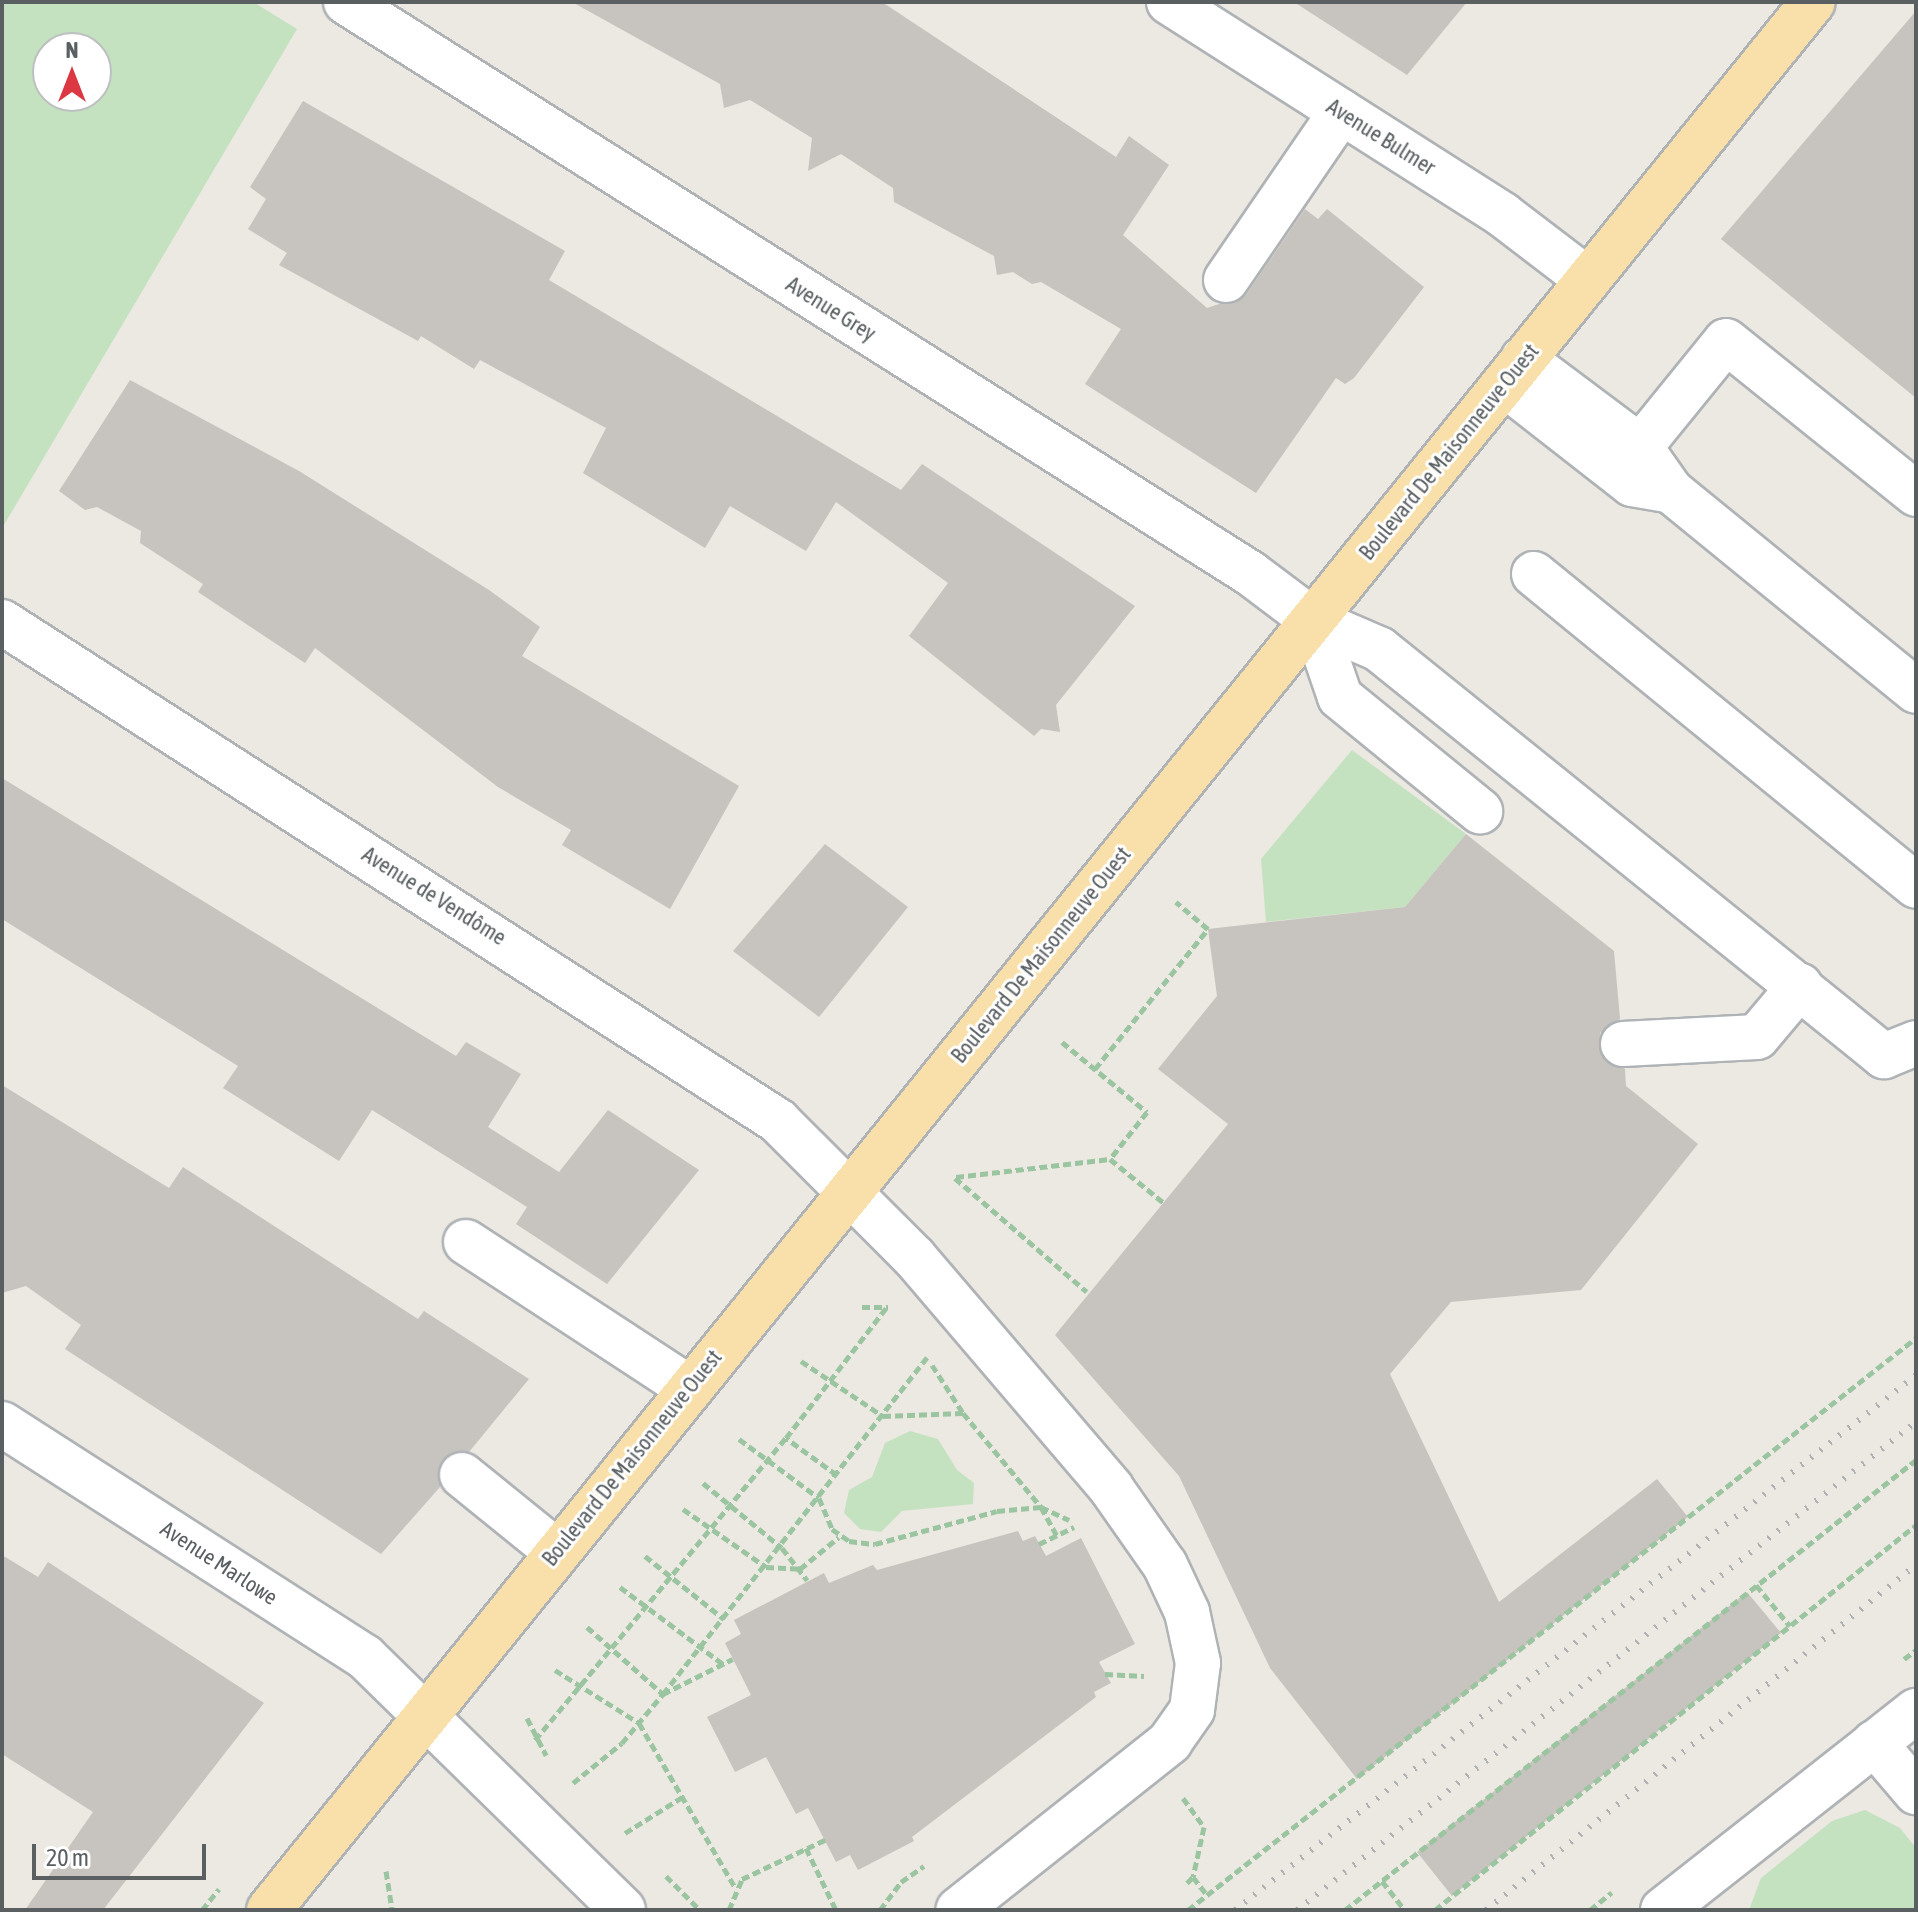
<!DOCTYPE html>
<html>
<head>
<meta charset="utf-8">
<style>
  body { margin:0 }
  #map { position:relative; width:1918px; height:1912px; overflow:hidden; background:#ece8e2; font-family:"Asap Condensed",sans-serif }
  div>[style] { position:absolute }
  .green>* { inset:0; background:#c5e2c0 }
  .building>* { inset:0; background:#c7c3be }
  .path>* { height:5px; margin-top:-2.5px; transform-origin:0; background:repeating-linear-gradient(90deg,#9bc5a0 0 8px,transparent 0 12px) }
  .roads { filter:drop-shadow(2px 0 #afb3b6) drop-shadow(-2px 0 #afb3b6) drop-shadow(0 2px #afb3b6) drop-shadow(0 -2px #afb3b6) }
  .minor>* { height:44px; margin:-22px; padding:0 22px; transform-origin:22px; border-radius:22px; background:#fff }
  .major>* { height:44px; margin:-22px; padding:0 22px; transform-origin:22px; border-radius:22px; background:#f9e0aa }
  .rail>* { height:6px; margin-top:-3px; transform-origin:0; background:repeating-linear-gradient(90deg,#b0b1b2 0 2px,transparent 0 12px) }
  span { translate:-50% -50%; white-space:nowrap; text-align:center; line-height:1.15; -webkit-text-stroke:6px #fff; paint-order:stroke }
  .street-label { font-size:22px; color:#5a5f62 }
  .frame { position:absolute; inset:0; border:4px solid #5a5f62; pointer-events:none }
  .north { position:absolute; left:32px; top:32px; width:80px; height:80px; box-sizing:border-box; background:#fff; border:2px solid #bdbfc0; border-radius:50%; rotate:0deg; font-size:22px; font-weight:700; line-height:32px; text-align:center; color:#5a5f62 }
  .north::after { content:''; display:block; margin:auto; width:28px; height:36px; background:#dc3844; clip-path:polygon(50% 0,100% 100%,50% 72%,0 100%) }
  .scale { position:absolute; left:32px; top:1844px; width:174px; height:36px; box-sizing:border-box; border:4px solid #5a5f62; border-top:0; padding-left:10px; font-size:24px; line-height:28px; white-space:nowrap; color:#5a5f62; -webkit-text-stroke:6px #fff; paint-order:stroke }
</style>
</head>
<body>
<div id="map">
  <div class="green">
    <div style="clip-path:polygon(evenodd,2px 2px,253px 2px,297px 29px,4px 525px,2px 2px,48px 48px,96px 48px,96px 96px,48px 96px,48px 48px)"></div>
    <div style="clip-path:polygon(1352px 750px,1466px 834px,1405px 907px,1266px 922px,1261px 859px)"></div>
    <div style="clip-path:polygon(910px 1431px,938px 1439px,957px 1470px,974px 1483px,973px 1504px,902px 1511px,881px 1532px,860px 1529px,844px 1513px,849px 1490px,872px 1477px,885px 1443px)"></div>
    <div style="clip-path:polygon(1865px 1810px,1900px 1828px,1916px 1848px,1916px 1910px,1749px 1910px,1761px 1878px,1832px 1821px)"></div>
  </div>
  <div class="building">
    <div style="clip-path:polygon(572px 2px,882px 2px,1116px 157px,1129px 136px,1169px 165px,1123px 235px,1207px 308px,1246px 295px,1305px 209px,1318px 219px,1327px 209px,1424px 287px,1354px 378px,1345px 384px,1336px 378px,1256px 493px,1085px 384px,1121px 329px,1041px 282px,1032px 284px,1013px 272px,997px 275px,994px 256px,894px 202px,893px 188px,841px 154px,808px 171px,812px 138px,750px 100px,724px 108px,720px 84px)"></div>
    <div style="clip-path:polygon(1294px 2px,1467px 2px,1407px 75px)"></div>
    <div style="clip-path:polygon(1916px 11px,1916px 398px,1721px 239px)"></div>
    <div style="clip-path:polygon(303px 101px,565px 251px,549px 280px,901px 490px,922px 464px,1135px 606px,1056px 705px,1060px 732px,1041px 729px,1034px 736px,909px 636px,948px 583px,836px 502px,806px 551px,730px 506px,705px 548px,583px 473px,606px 428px,480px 360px,474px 369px,421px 336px,418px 341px,279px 265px,287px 253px,248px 229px,266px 199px,250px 187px)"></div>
    <div style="clip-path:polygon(130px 380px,299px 471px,489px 590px,540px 627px,522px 656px,739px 786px,670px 909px,562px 845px,571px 830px,498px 787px,315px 648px,305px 663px,198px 592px,203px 584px,140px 543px,141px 531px,97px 507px,85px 510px,59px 491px)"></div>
    <div style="clip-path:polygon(2px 778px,456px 1056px,466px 1042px,521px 1074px,488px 1127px,559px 1172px,608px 1110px,699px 1170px,607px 1284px,516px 1224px,527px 1207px,372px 1110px,339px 1161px,223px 1088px,238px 1066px,2px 919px)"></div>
    <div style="clip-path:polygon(1466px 834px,1614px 951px,1620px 1019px,1600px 1033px,1602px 1057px,1625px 1069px,1626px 1086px,1698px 1144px,1581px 1290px,1451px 1302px,1390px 1374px,1499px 1602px,1657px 1479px,1688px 1517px,1357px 1779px,1270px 1668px,1179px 1476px,1055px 1335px,1228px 1124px,1158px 1069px,1217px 996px,1208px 929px,1405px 907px)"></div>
    <div style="clip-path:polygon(825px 844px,908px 907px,819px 1017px,733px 951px)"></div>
    <div style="clip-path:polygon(2px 1085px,169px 1188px,183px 1167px,418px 1319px,424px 1311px,529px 1379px,469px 1452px,443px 1459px,440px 1487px,381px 1554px,65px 1349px,81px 1325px,26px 1286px,2px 1293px)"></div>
    <div style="clip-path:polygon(1018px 1531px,1023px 1541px,1035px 1536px,1046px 1556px,1081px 1538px,1135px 1644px,1099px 1662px,1111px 1683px,1094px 1692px,1096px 1697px,912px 1837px,914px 1841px,858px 1870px,850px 1855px,836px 1862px,808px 1808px,796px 1814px,766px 1757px,735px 1772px,707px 1717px,751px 1695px,725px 1643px,741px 1634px,734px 1620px,824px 1573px,829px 1583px,873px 1565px,877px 1570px)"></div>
    <div style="clip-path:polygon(2px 1555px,38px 1577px,48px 1562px,264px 1703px,103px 1910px,25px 1910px,93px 1812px,2px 1754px)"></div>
    <div style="clip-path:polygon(1747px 1592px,1781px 1633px,1452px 1896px,1417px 1852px)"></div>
  </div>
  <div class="path">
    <div style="left:1062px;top:1042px;width:110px;rotate:39.5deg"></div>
    <div style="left:1147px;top:1112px;width:60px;rotate:128.2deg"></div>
    <div style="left:1110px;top:1159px;width:70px;rotate:39.2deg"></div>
    <div style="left:1095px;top:1069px;width:180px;rotate:-51.1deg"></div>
    <div style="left:1208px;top:929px;width:42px;rotate:-139.8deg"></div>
    <div style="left:956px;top:1177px;width:155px;rotate:-6.7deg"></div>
    <div style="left:955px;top:1178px;width:174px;rotate:40.8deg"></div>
    <div style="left:862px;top:1307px;width:26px"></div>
    <div style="left:801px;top:1361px;width:99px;rotate:33.9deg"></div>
    <div style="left:883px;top:1416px;width:80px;rotate:-2.1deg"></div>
    <div style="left:932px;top:1365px;width:57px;rotate:57.1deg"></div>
    <div style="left:963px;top:1413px;width:122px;rotate:50.3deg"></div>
    <div style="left:1041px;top:1507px;width:31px;rotate:25deg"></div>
    <div style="left:739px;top:1439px;width:99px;rotate:36.4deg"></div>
    <div style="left:819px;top:1498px;width:34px;rotate:67deg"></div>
    <div style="left:832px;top:1529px;width:21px;rotate:35deg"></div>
    <div style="left:849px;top:1541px;width:26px;rotate:7deg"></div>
    <div style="left:875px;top:1544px;width:126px;rotate:-15.1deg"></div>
    <div style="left:997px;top:1511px;width:44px;rotate:-5.2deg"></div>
    <div style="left:1041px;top:1507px;width:33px;rotate:61deg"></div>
    <div style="left:837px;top:1475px;width:63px;rotate:-144deg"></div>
    <div style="left:786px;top:1438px;width:164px;rotate:-52.4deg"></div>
    <div style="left:703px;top:1483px;width:102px;rotate:39.4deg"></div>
    <div style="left:782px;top:1548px;width:41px;rotate:52deg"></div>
    <div style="left:683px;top:1509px;width:101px;rotate:34.9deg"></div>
    <div style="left:766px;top:1567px;width:34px;rotate:3deg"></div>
    <div style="left:800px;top:1569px;width:50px;rotate:-39.4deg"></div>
    <div style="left:1039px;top:1544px;width:39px;rotate:-26deg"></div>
    <div style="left:645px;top:1556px;width:101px;rotate:38.6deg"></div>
    <div style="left:1756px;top:1585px;width:53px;rotate:50.3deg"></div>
    <div style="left:620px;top:1587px;width:129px;rotate:36.8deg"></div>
    <div style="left:587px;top:1627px;width:101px;rotate:41.4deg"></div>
    <div style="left:663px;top:1694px;width:78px;rotate:-26.6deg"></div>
    <div style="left:1904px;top:1659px;width:15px;rotate:-37deg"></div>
    <div style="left:555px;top:1670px;width:99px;rotate:32.2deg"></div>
    <div style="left:639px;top:1723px;width:190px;rotate:59.7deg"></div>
    <div style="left:1105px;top:1674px;width:39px;rotate:3deg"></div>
    <div style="left:527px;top:1718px;width:42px;rotate:62.8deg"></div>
    <div style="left:535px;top:1740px;width:393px;rotate:-50.3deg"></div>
    <div style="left:573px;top:1783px;width:63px;rotate:-39.2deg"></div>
    <div style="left:622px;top:1743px;width:64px;rotate:-50.1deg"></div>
    <div style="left:663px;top:1694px;width:428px;rotate:-51.9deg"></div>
    <div style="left:1183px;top:1798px;width:36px;rotate:54deg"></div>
    <div style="left:1204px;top:1827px;width:51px;rotate:102.4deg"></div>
    <div style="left:625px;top:1833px;width:70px;rotate:-32.1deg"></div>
    <div style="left:806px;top:1848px;width:69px;rotate:64.2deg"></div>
    <div style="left:386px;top:1871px;width:39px;rotate:81deg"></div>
    <div style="left:666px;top:1876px;width:48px;rotate:45deg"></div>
    <div style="left:1382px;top:1881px;width:37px;rotate:52deg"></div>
    <div style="left:1187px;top:1883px;width:8px;rotate:-45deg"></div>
    <div style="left:1193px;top:1877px;width:23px;rotate:52deg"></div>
    <div style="left:202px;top:1910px;width:27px;rotate:-51deg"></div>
    <div style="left:729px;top:1910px;width:34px;rotate:-67deg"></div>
    <div style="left:742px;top:1879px;width:92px;rotate:-25.2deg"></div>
    <div style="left:880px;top:1910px;width:35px;rotate:-53deg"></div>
    <div style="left:901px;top:1882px;width:28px;rotate:-35deg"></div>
    <div style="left:1188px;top:1910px;width:926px;rotate:-38.16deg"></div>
    <div style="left:1345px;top:1910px;width:727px;rotate:-38.24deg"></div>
    <div style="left:1435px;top:1910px;width:616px;rotate:-38.67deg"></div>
    <div style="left:1590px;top:1910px;width:28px;rotate:-39deg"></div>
  </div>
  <div class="roads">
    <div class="minor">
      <div style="left:346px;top:2px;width:1069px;rotate:32.28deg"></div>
      <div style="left:1250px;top:573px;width:80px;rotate:36.9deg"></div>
      <div style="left:1314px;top:621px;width:71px;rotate:23.3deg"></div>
      <div style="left:1379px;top:649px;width:649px;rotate:38.87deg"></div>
      <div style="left:1884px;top:1056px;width:35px;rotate:-22deg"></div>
      <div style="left:1169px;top:2px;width:396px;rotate:32.5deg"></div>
      <div style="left:1503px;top:215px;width:107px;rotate:37.4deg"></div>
      <div style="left:1226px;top:280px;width:204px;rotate:-55.6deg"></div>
      <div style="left:1523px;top:359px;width:146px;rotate:36.9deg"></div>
      <div style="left:1640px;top:447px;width:54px;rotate:54.8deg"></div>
      <div style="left:1671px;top:491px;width:316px;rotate:39.2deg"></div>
      <div style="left:1504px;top:384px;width:162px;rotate:38deg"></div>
      <div style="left:1632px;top:484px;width:40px;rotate:10deg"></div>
      <div style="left:1640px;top:447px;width:136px;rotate:-50.9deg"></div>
      <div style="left:1726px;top:341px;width:244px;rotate:38.8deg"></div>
      <div style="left:1534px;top:574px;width:493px;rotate:39.2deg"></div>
      <div style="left:1314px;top:621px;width:80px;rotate:71.1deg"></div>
      <div style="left:1340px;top:697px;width:181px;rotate:39.2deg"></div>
      <div style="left:2px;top:622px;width:923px;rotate:32.74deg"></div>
      <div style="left:778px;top:1121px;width:192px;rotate:45deg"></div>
      <div style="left:914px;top:1257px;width:304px;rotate:49.5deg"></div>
      <div style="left:1111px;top:1488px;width:94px;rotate:55deg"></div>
      <div style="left:1165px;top:1565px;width:52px;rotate:64.9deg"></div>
      <div style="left:1187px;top:1612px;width:52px;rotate:77.8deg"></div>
      <div style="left:1198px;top:1663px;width:47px;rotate:97.3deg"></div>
      <div style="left:1192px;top:1710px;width:39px;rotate:125deg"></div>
      <div style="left:1170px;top:1742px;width:270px;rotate:141.6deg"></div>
      <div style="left:1623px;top:1044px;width:134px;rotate:-3deg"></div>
      <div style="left:1757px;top:1037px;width:67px;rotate:-49.9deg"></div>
      <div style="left:466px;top:1242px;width:267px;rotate:33.2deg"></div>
      <div style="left:2px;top:1424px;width:431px;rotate:32.7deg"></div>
      <div style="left:365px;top:1657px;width:361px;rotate:44.4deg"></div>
      <div style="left:462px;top:1475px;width:122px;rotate:39deg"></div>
      <div style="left:1874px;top:1743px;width:65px;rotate:49.4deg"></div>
      <div style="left:1663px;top:1910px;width:322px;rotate:-38.2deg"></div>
    </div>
    <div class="major">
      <div style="left:269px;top:1910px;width:2454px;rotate:-51.02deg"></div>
    </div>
  </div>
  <div class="rail">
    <div style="left:1235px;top:1910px;width:866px;rotate:-38.15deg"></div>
    <div style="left:1297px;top:1910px;width:788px;rotate:-38.25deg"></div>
    <div style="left:1486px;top:1910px;width:551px;rotate:-38.74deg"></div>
  </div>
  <div class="street-label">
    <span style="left:1381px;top:137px;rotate:32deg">Avenue Bulmer</span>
    <span style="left:831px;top:309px;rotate:32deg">Avenue Grey</span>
    <span style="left:1449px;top:452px;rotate:-51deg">Boulevard De Maisonneuve Ouest</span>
    <span style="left:434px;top:896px;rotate:32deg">Avenue de Vendôme</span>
    <span style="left:1041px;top:955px;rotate:-51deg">Boulevard De Maisonneuve Ouest</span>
    <span style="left:632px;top:1458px;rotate:-51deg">Boulevard De Maisonneuve Ouest</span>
    <span style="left:219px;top:1563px;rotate:33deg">Avenue Marlowe</span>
  </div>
  <div class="frame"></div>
  <div class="north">N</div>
  <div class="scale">20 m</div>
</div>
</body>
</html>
